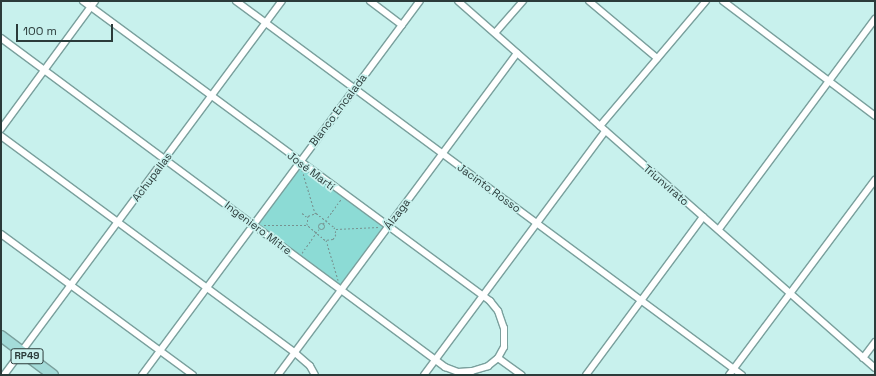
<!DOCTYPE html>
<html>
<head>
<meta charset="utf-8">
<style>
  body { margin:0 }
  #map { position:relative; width:876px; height:376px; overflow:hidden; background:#c8f1ed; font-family:"Space Grotesk",sans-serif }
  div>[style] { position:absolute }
  .green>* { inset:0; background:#8cdbd5 }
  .path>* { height:1px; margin-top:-0.5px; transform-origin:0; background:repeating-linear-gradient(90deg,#769290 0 2px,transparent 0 4px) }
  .path>.ring { margin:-0.5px; padding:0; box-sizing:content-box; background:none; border:1px solid #769290; border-radius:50% }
  .roads { filter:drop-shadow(1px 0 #7aa09d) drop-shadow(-1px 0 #7aa09d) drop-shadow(0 1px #7aa09d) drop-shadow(0 -1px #7aa09d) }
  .minor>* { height:6px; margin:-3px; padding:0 3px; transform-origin:3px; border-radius:3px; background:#fff }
  .primary>* { height:10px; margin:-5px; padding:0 5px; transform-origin:5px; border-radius:5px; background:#a4dcd9 }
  span { translate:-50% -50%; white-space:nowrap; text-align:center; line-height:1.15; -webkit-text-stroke:3.5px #c8f1ed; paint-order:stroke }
  .shield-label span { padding:1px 3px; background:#c8f1ed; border:1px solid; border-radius:3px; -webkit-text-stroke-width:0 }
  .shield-label { font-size:10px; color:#2b3b3a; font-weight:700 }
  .street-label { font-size:11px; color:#2b3b3a }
  .frame { position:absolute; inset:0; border:2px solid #2b3b3a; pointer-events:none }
  .scale { position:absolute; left:16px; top:24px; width:97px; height:18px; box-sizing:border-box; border:2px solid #2b3b3a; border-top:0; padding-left:5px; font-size:12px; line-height:14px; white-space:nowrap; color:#2b3b3a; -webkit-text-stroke:3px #c8f1ed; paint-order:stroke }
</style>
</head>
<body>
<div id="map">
  <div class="green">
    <div style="clip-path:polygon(299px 162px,387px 227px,341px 290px,253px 225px)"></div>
  </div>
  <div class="path">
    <div style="left:302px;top:170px;width:45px;rotate:73.2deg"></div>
    <div style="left:302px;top:213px;width:6px;rotate:39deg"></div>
    <div style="left:316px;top:213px;width:23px;rotate:38deg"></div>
    <div style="left:334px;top:227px;width:7px;rotate:74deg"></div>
    <div style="left:336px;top:234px;width:6px;rotate:121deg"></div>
    <div style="left:333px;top:239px;width:8px;rotate:173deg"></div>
    <div style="left:325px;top:240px;width:23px;rotate:-140deg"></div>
    <div style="left:307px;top:225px;width:9px;rotate:-84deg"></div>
    <div style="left:308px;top:216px;width:9px;rotate:-21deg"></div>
    <div class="ring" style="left:318px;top:223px;width:5px;height:5px"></div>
    <div style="left:323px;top:224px;width:31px;rotate:-54deg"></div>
    <div style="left:264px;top:225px;width:43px"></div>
    <div style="left:336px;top:229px;width:43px;rotate:-2.7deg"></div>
    <div style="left:326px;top:240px;width:42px;rotate:73.3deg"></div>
    <div style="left:302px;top:253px;width:29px;rotate:-55deg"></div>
  </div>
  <div class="roads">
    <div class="minor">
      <div style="left:83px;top:1px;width:506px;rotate:36.39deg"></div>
      <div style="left:490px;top:301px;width:13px;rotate:51deg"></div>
      <div style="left:498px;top:311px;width:18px;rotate:71deg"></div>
      <div style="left:504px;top:328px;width:19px;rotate:90deg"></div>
      <div style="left:504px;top:347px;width:13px;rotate:119deg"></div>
      <div style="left:236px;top:1px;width:629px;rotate:36.47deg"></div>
      <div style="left:370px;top:1px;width:40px;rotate:37deg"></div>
      <div style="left:458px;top:1px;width:555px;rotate:41.35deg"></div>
      <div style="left:589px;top:1px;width:89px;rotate:40deg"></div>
      <div style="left:723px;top:1px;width:191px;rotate:37.1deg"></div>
      <div style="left:495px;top:33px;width:43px;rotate:-48.8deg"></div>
      <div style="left:1px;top:38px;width:553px;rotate:36.54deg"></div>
      <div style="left:445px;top:367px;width:14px;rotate:21deg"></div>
      <div style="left:458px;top:372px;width:14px;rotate:-4deg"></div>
      <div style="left:472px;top:371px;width:17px;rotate:-17deg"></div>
      <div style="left:488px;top:366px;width:13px;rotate:-39deg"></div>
      <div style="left:498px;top:358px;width:29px;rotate:36deg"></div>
      <div style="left:600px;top:126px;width:164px;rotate:-49.7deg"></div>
      <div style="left:1px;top:129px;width:159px;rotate:-53.7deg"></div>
      <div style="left:1px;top:136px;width:364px;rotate:36.4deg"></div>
      <div style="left:294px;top:352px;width:21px;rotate:41deg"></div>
      <div style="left:310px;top:366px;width:10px;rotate:61deg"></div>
      <div style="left:719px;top:229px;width:262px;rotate:-53.4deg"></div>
      <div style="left:1px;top:234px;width:238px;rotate:36.3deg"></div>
      <div style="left:863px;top:358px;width:20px;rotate:-53deg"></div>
      <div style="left:4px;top:375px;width:466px;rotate:-53.4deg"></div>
      <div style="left:142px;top:375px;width:466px;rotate:-53.4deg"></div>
      <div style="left:278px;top:375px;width:401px;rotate:-53.4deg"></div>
      <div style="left:424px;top:375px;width:304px;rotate:-53.4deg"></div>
      <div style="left:586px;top:375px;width:197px;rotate:-53.5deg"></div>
      <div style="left:729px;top:375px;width:244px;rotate:-53.2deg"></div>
    </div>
    <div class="primary">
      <div style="left:1px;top:336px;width:65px;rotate:36.9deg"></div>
    </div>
  </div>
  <div class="shield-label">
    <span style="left:27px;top:356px">RP49</span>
  </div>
  <div class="street-label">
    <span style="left:338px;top:110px;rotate:-53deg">Blanco Encalada</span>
    <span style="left:311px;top:171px;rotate:37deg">José Martí</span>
    <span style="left:152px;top:177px;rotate:-53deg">Achupallas</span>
    <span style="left:666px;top:185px;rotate:41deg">Triunvirato</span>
    <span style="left:489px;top:188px;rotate:36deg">Jacinto Rosso</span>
    <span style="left:397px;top:214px;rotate:-53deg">Álzaga</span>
    <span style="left:258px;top:228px;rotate:37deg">Ingeniero Mitre</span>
  </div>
  <div class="frame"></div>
  <div class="scale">100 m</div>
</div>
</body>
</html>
